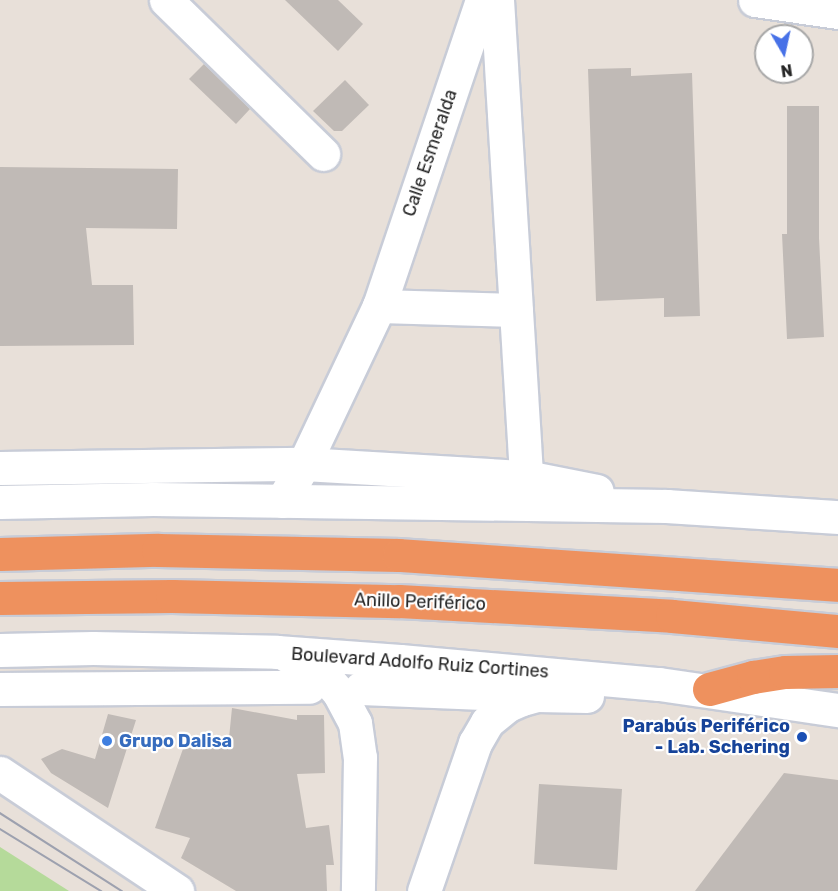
<!DOCTYPE html>
<html>
<head>
<meta charset="utf-8">
<style>
  body { margin:0 }
  #map { position:relative; width:838px; height:891px; overflow:hidden; background:#e8e0d9; font-family:Rubik,sans-serif }
  div>[style] { position:absolute }
  .green>* { inset:0; background:#b5da9a }
  .building>* { inset:0; background:#c0bab6 }
  .roads { filter:drop-shadow(2px 0 #c8ccd7) drop-shadow(-2px 0 #c8ccd7) drop-shadow(0 2px #c8ccd7) drop-shadow(0 -2px #c8ccd7) }
  .street>* { height:33px; margin:-16.5px; padding:0 16.5px; transform-origin:16.5px; border-radius:16.5px; background:#fff }
  .secondary>* { height:33px; margin:-16.5px; padding:0 16.5px; transform-origin:16.5px; border-radius:16.5px; background:#fff }
  .highway>* { height:33px; margin:-16.5px; padding:0 16.5px; transform-origin:16.5px; border-radius:16.5px; background:#ee915e }
  .tram>* { height:1.5px; margin:-0.75px; padding:0 0.75px; transform-origin:0.75px; border-radius:0.75px; background:#9da1af }
  .dots>* { width:16px; height:16px; translate:-50% -50%; box-sizing:border-box; border:3px solid #fff; border-radius:50% }
  span { translate:-50% -50%; white-space:nowrap; text-align:center; line-height:1.15; -webkit-text-stroke:4.5px #fff; paint-order:stroke }
  .street-label { font-size:18px; color:#262626 }
  .transit-label { font-size:18px; color:#164399; font-weight:700 }
  .right { translate:-100% -50%; text-align:right }
  .shop-label { font-size:18px; color:#366cbe; font-weight:700 }
  .left { translate:0 -50%; text-align:left }
  .north { position:absolute; left:754px; top:24px; width:60px; height:60px; box-sizing:border-box; background:#fff; border:2px solid #a8a8a8; border-radius:50%; rotate:171deg; font-size:16px; font-weight:700; line-height:24px; text-align:center; color:#262626 }
  .north::after { content:''; display:block; margin:auto; width:21px; height:27px; background:#4771e7; clip-path:polygon(50% 0,100% 100%,50% 72%,0 100%) }
</style>
</head>
<body>
<div id="map">
  <div class="green">
    <div style="clip-path:polygon(0 847px,69px 891px,0 891px)"></div>
  </div>
  <div class="building">
    <div style="clip-path:polygon(285px 0,338px 0,363px 24px,338px 51px)"></div>
    <div style="clip-path:polygon(204px 64px,250px 109px,236px 124px,189px 79px)"></div>
    <div style="clip-path:polygon(631px 68px,631px 76px,692px 73px,700px 316px,664px 317px,664px 298px,596px 301px,588px 69px)"></div>
    <div style="clip-path:polygon(345px 80px,369px 105px,342px 131px,334px 131px,313px 111px)"></div>
    <div style="clip-path:polygon(787px 106px,819px 106px,819px 238px,824px 337px,787px 339px,782px 234px,787px 234px)"></div>
    <div style="clip-path:polygon(0 167px,178px 169px,177px 229px,86px 228px,92px 285px,133px 285px,134px 345px,0 346px)"></div>
    <div style="clip-path:polygon(232px 708px,297px 720px,297px 715px,324px 715px,325px 773px,297px 774px,306px 828px,329px 825px,334px 865px,326px 865px,327px 891px,236px 891px,181px 858px,190px 838px,155px 828px,184px 746px,228px 748px)"></div>
    <div style="clip-path:polygon(108px 714px,136px 720px,108px 808px,51px 773px,41px 759px,62px 749px,95px 759px)"></div>
    <div style="clip-path:polygon(784px 773px,838px 780px,838px 891px,695px 891px)"></div>
    <div style="clip-path:polygon(539px 784px,622px 789px,617px 870px,534px 864px)"></div>
  </div>
  <div class="roads">
    <div class="street">
      <div style="left:166px;top:0;width:220px;rotate:44.4deg"></div>
      <div style="left:497px;top:0;width:478px;rotate:86.5deg"></div>
      <div style="left:379px;top:306px;width:137px;rotate:1.7deg"></div>
      <div style="left:282px;top:501px;width:43px;rotate:-59.3deg"></div>
      <div style="left:304px;top:464px;width:175px;rotate:-64.6deg"></div>
      <div style="left:379px;top:306px;width:323px;rotate:-71.4deg"></div>
      <div style="left:361px;top:688px;width:176px;rotate:2.3deg"></div>
      <div style="left:0;top:689px;width:309px;rotate:-0.4deg"></div>
    </div>
    <div class="secondary">
      <div style="left:755px;top:0;width:84px;rotate:8.2deg"></div>
      <div style="left:0;top:468px;width:304px;rotate:-0.8deg"></div>
      <div style="left:304px;top:464px;width:222px;rotate:3.4deg"></div>
      <div style="left:526px;top:477px;width:72px;rotate:11.2deg"></div>
      <div style="left:0;top:502px;width:153px;rotate:-1.1deg"></div>
      <div style="left:153px;top:499px;width:514px;rotate:0.78deg"></div>
      <div style="left:667px;top:506px;width:171px;rotate:3.7deg"></div>
      <div style="left:0;top:650px;width:93px;rotate:-1.2deg"></div>
      <div style="left:93px;top:648px;width:184px;rotate:1.2deg"></div>
      <div style="left:277px;top:652px;width:123px;rotate:4.2deg"></div>
      <div style="left:400px;top:661px;width:260px;rotate:5.1deg"></div>
      <div style="left:659px;top:684px;width:181px;rotate:8.3deg"></div>
      <div style="left:288px;top:656px;width:26px;rotate:25deg"></div>
      <div style="left:312px;top:667px;width:19px;rotate:39deg"></div>
      <div style="left:327px;top:679px;width:18px;rotate:49deg"></div>
      <div style="left:339px;top:693px;width:34px;rotate:62deg"></div>
      <div style="left:355px;top:723px;width:34px;rotate:82deg"></div>
      <div style="left:360px;top:757px;width:134px;rotate:90.9deg"></div>
      <div style="left:0;top:773px;width:213px;rotate:33.7deg"></div>
      <div style="left:424px;top:891px;width:157px;rotate:-71deg"></div>
      <div style="left:475px;top:743px;width:24px;rotate:-60deg"></div>
      <div style="left:487px;top:722px;width:27px;rotate:-39deg"></div>
      <div style="left:508px;top:705px;width:15px;rotate:-23deg"></div>
      <div style="left:522px;top:699px;width:16px;rotate:-15deg"></div>
      <div style="left:537px;top:695px;width:50px;rotate:1.1deg"></div>
    </div>
    <div class="highway">
      <div style="left:0;top:554px;width:158px;rotate:-1.5deg"></div>
      <div style="left:158px;top:550px;width:241px;rotate:1.2deg"></div>
      <div style="left:399px;top:555px;width:440px;rotate:3.9deg"></div>
      <div style="left:0;top:598px;width:172px;rotate:-0.7deg"></div>
      <div style="left:172px;top:596px;width:227px;rotate:1.3deg"></div>
      <div style="left:399px;top:601px;width:273px;rotate:3.1deg"></div>
      <div style="left:672px;top:616px;width:167px;rotate:5.2deg"></div>
      <div style="left:709px;top:689px;width:46px;rotate:-15.3deg"></div>
      <div style="left:753px;top:677px;width:32px;rotate:-9deg"></div>
      <div style="left:785px;top:672px;width:53px;rotate:-1.1deg"></div>
    </div>
  </div>
  <div class="tram">
    <div style="left:0;top:813px;width:145px;rotate:32.6deg"></div>
    <div style="left:0;top:829px;width:119px;rotate:31.5deg"></div>
  </div>
  <div class="dots">
    <div style="left:802px;top:737px;background:#1a4fb4"></div>
    <div style="left:107px;top:741px;background:#3f7fe0"></div>
  </div>
  <div class="street-label">
    <span style="left:430px;top:153px;rotate:-71deg">Calle Esmeralda</span>
    <span style="left:420px;top:602px;rotate:2deg">Anillo Periférico</span>
    <span style="left:420px;top:663px;rotate:4deg">Boulevard Adolfo Ruiz Cortines</span>
  </div>
  <div class="transit-label">
    <span class="right" style="left:790px;top:737px">Parabús Periférico<br>- Lab. Schering</span>
  </div>
  <div class="shop-label">
    <span class="left" style="left:119px;top:741px">Grupo Dalisa</span>
  </div>
  <div class="north">N</div>
</div>
</body>
</html>
